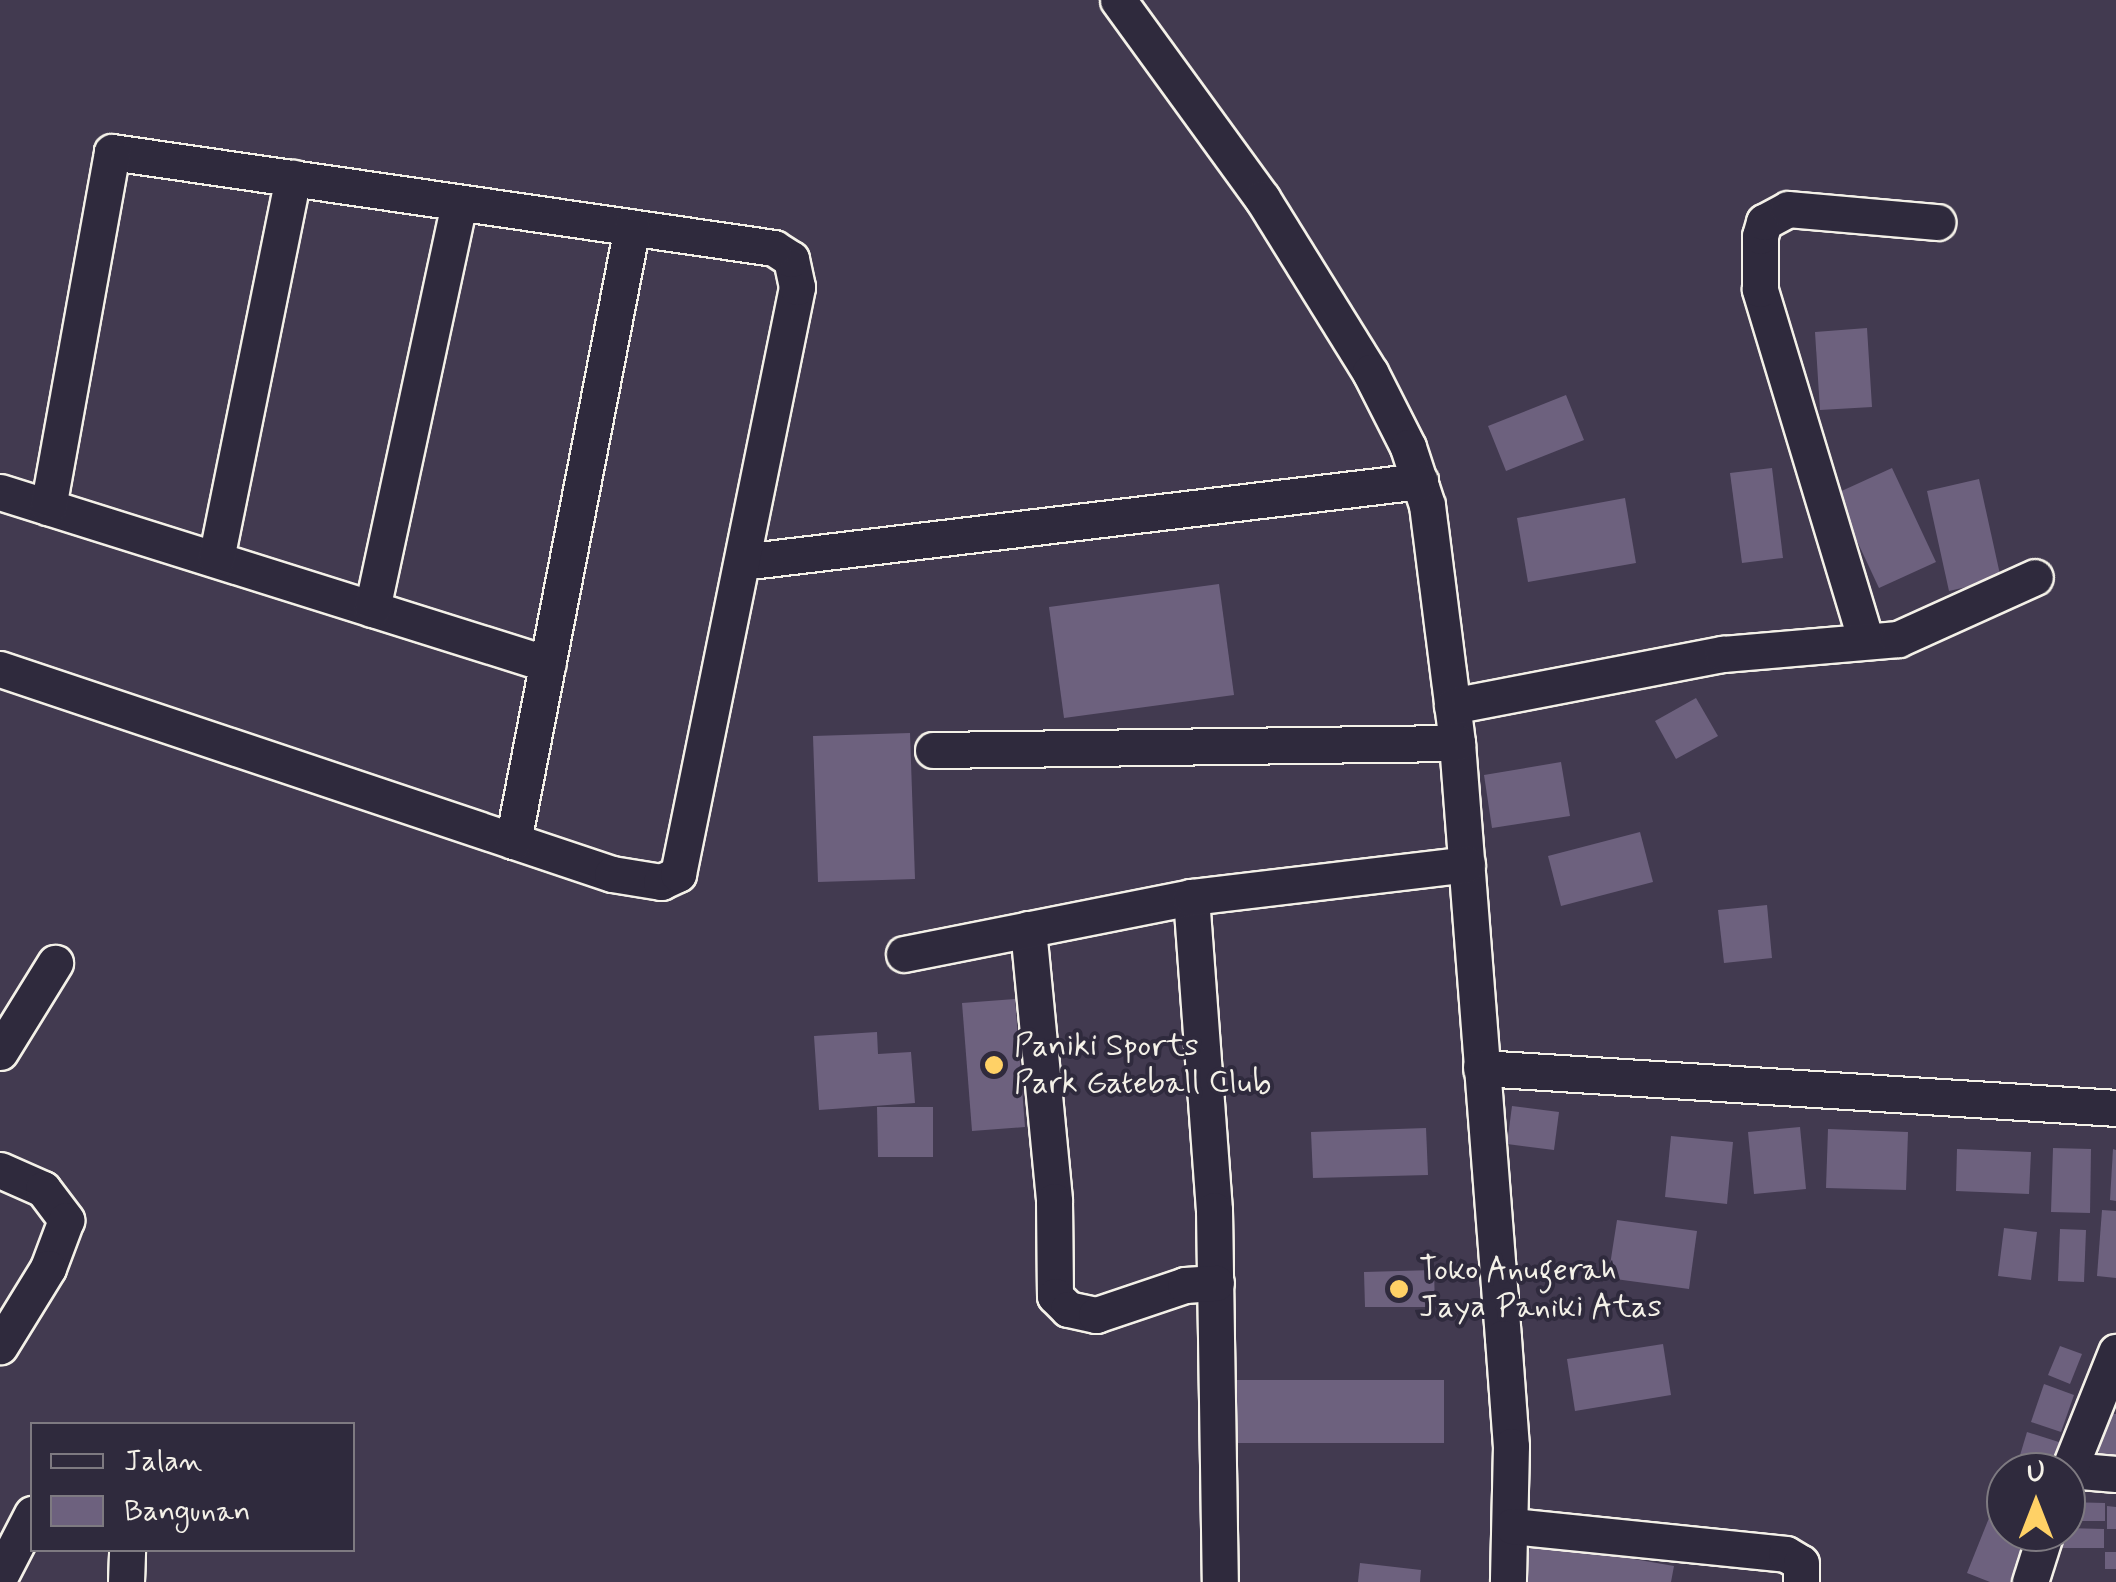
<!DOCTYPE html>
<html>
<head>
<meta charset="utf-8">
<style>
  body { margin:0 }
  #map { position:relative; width:2116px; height:1582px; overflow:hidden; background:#423a50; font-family:Mynerve,sans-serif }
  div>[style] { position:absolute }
  .building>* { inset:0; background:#6d617e }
  .roads { filter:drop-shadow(2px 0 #f4f1e8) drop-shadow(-2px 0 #f4f1e8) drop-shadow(0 2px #f4f1e8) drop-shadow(0 -2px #f4f1e8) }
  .minor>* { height:35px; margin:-17.5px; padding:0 17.5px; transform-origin:17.5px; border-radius:17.5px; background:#2f2a3d }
  .dots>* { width:28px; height:28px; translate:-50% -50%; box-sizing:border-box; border:5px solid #2f2a3d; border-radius:50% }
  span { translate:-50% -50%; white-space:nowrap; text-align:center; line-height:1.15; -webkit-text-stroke:8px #2f2a3d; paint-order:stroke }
  .poi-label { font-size:32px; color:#f4f1e8 }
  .left { translate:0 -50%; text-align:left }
  .legend { position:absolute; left:30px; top:1422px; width:325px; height:130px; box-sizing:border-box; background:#2f2a3d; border:2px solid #7e7a81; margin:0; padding:12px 18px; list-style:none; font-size:30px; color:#f4f1e8 }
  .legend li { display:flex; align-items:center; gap:20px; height:50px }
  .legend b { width:50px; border:2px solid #7e7a81 }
  .north { position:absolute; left:1986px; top:1452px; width:100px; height:100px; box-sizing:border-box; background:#2f2a3d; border:2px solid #7e7a81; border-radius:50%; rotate:0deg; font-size:28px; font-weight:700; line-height:40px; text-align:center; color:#f4f1e8 }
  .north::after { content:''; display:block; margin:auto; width:35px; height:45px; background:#ffd166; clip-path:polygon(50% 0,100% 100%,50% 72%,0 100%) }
</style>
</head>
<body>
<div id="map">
  <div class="building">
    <div style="clip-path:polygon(1867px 328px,1872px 407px,1820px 410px,1815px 332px)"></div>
    <div style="clip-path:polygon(1566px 395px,1584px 440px,1506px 471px,1488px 426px)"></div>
    <div style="clip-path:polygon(1772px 468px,1783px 558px,1742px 563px,1730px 473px)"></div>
    <div style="clip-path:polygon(1892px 468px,1936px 562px,1879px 588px,1835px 494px)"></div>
    <div style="clip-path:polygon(1979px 479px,2001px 579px,1949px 591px,1927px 491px)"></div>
    <div style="clip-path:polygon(1625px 498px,1636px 563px,1528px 582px,1517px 518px)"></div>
    <div style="clip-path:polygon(1219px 584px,1234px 695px,1064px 718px,1049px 607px)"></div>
    <div style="clip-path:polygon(1696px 698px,1718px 736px,1676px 759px,1655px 721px)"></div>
    <div style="clip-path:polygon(910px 733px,915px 879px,818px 882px,813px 736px)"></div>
    <div style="clip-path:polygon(1561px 762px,1570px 816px,1492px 828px,1484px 775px)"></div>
    <div style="clip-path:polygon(1640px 832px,1653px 882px,1561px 906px,1548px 856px)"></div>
    <div style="clip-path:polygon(1767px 905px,1772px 958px,1724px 963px,1718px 910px)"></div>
    <div style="clip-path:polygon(1015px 999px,1025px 1127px,972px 1131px,962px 1003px)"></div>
    <div style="clip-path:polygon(877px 1032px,878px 1054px,911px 1052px,915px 1103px,819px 1110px,814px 1036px)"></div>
    <div style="clip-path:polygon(1512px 1106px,1559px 1112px,1554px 1150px,1507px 1144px)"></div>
    <div style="clip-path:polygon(877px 1107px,933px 1107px,933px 1157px,878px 1157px)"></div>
    <div style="clip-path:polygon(1800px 1127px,1806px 1189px,1754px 1194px,1748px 1132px)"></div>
    <div style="clip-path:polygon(1426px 1128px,1428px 1175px,1313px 1178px,1311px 1132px)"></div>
    <div style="clip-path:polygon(1828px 1129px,1908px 1132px,1906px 1190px,1826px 1188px)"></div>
    <div style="clip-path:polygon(1671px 1136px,1733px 1142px,1727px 1204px,1665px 1197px)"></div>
    <div style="clip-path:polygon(2053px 1148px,2091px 1149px,2090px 1213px,2051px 1212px)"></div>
    <div style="clip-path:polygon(1957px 1149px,2031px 1152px,2029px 1194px,1956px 1191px)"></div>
    <div style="clip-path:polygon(2113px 1149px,2116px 1150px,2116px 1201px,2110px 1200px)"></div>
    <div style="clip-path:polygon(2102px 1210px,2116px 1211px,2116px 1278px,2097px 1276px)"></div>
    <div style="clip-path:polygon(1617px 1220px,1697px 1231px,1689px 1289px,1608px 1278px)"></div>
    <div style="clip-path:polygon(2004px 1228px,2037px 1232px,2031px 1280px,1998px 1276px)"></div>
    <div style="clip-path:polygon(2060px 1229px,2086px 1230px,2084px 1282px,2058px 1281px)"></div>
    <div style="clip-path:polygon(1434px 1270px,1435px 1307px,1365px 1307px,1364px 1272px)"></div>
    <div style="clip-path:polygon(1663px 1344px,1671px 1395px,1575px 1411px,1567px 1359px)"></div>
    <div style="clip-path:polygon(2060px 1346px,2082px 1354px,2070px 1384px,2048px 1375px)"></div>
    <div style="clip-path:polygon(1223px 1380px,1444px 1380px,1444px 1443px,1223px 1443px)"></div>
    <div style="clip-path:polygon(2044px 1384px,2074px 1395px,2061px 1432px,2031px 1422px)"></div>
    <div style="clip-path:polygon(2099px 1414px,2116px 1414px,2116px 1455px,2099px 1455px)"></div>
    <div style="clip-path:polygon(2027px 1432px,2062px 1443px,2053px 1472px,2015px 1472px)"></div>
    <div style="clip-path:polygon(2066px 1502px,2105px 1503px,2105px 1521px,2066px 1521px)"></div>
    <div style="clip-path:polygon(2107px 1506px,2116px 1507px,2116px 1529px,2107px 1529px)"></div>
    <div style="clip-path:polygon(1993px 1508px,2006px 1512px,2006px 1532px,2040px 1532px,2019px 1582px,1990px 1582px,1967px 1573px)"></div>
    <div style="clip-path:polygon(2066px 1528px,2104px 1529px,2104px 1548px,2051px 1548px,2052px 1532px)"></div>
    <div style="clip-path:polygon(1531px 1541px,1674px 1566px,1671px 1582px,1524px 1582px)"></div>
    <div style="clip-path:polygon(2105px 1552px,2116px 1552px,2116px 1569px,2105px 1569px)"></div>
    <div style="clip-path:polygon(1360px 1563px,1421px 1570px,1420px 1582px,1358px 1582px)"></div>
  </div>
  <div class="roads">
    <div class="minor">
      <div style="left:1118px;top:0;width:245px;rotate:54deg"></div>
      <div style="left:1262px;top:198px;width:205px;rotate:58.2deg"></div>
      <div style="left:1370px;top:372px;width:84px;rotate:63.1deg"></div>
      <div style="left:1408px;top:447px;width:61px;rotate:71.9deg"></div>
      <div style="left:1427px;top:505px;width:240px;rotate:82.8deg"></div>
      <div style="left:1457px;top:743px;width:597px;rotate:85.58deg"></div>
      <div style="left:1503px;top:1338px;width:108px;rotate:85.8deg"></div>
      <div style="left:1511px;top:1446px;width:136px;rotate:91.3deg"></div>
      <div style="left:0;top:492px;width:574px;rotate:17.43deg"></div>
      <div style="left:216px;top:559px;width:389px;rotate:-78.6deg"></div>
      <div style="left:742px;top:562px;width:683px;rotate:-6.81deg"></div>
      <div style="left:372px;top:609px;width:415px;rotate:-77.9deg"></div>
      <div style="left:1866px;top:641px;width:368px;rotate:-106.8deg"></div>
      <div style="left:1760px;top:289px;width:53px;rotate:-90deg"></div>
      <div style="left:1760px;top:236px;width:15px;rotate:-74deg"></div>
      <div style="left:1764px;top:222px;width:27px;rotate:-28deg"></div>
      <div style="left:1788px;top:209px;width:150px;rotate:5deg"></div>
      <div style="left:0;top:669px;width:645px;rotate:18.52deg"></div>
      <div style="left:612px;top:874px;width:50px;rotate:9.3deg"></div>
      <div style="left:661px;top:882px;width:19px;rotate:-25deg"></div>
      <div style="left:678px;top:874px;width:599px;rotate:-78.54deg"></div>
      <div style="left:797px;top:287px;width:29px;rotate:-102deg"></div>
      <div style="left:791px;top:259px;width:20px;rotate:-147deg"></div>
      <div style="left:774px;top:248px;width:669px;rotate:-171.75deg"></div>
      <div style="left:112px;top:152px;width:361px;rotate:100.2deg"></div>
      <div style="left:1452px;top:706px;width:276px;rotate:-10.9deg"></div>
      <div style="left:1723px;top:654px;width:176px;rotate:-4.9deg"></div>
      <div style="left:1898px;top:639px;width:150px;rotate:-24.3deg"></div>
      <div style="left:933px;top:750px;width:524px;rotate:-0.77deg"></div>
      <div style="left:513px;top:841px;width:625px;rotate:-79.03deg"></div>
      <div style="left:1191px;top:897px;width:314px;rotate:85.8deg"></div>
      <div style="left:1214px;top:1210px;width:372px;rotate:89.1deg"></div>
      <div style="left:1028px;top:929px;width:273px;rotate:84.5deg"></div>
      <div style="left:1054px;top:1201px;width:95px;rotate:89.4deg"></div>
      <div style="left:1055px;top:1296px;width:18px;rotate:45deg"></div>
      <div style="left:1068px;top:1309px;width:29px;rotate:12deg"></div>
      <div style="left:1096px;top:1315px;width:94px;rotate:-18.6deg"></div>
      <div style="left:1185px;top:1285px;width:31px;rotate:-4deg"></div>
      <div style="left:904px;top:954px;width:293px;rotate:-11.2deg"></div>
      <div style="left:1191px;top:897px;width:278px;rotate:-6.8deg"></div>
      <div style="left:0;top:1052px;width:105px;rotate:-58.3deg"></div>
      <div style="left:1481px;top:1068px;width:636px;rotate:3.6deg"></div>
      <div style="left:0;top:1170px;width:47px;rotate:23.8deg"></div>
      <div style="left:43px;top:1189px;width:39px;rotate:53deg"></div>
      <div style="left:66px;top:1220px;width:51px;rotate:110.6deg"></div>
      <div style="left:48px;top:1268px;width:92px;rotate:121.6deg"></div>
      <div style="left:2069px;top:1470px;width:47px;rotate:4.9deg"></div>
      <div style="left:2066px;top:1477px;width:135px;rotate:-68.2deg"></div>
      <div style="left:1512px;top:1526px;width:275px;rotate:5.8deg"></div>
      <div style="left:1786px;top:1554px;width:17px;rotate:31deg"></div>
      <div style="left:1801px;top:1563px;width:19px;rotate:90deg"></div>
      <div style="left:0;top:1576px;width:70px;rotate:-62.7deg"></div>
      <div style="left:126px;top:1582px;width:32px;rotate:-88deg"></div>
      <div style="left:2030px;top:1582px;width:52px;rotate:-72.3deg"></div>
    </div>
  </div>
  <div class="dots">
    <div style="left:994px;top:1065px;background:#ffd166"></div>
    <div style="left:1399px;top:1289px;background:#ffd166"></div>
  </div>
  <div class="poi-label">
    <span class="left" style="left:1014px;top:1065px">Paniki Sports<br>Park Gateball Club</span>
    <span class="left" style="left:1419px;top:1289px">Toko Anugerah<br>Jaya Paniki Atas</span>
  </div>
  <ul class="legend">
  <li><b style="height:12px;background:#2f2a3d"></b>Jalan</li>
  <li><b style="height:28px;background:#6d617e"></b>Bangunan</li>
  </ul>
  <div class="north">U</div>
</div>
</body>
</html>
